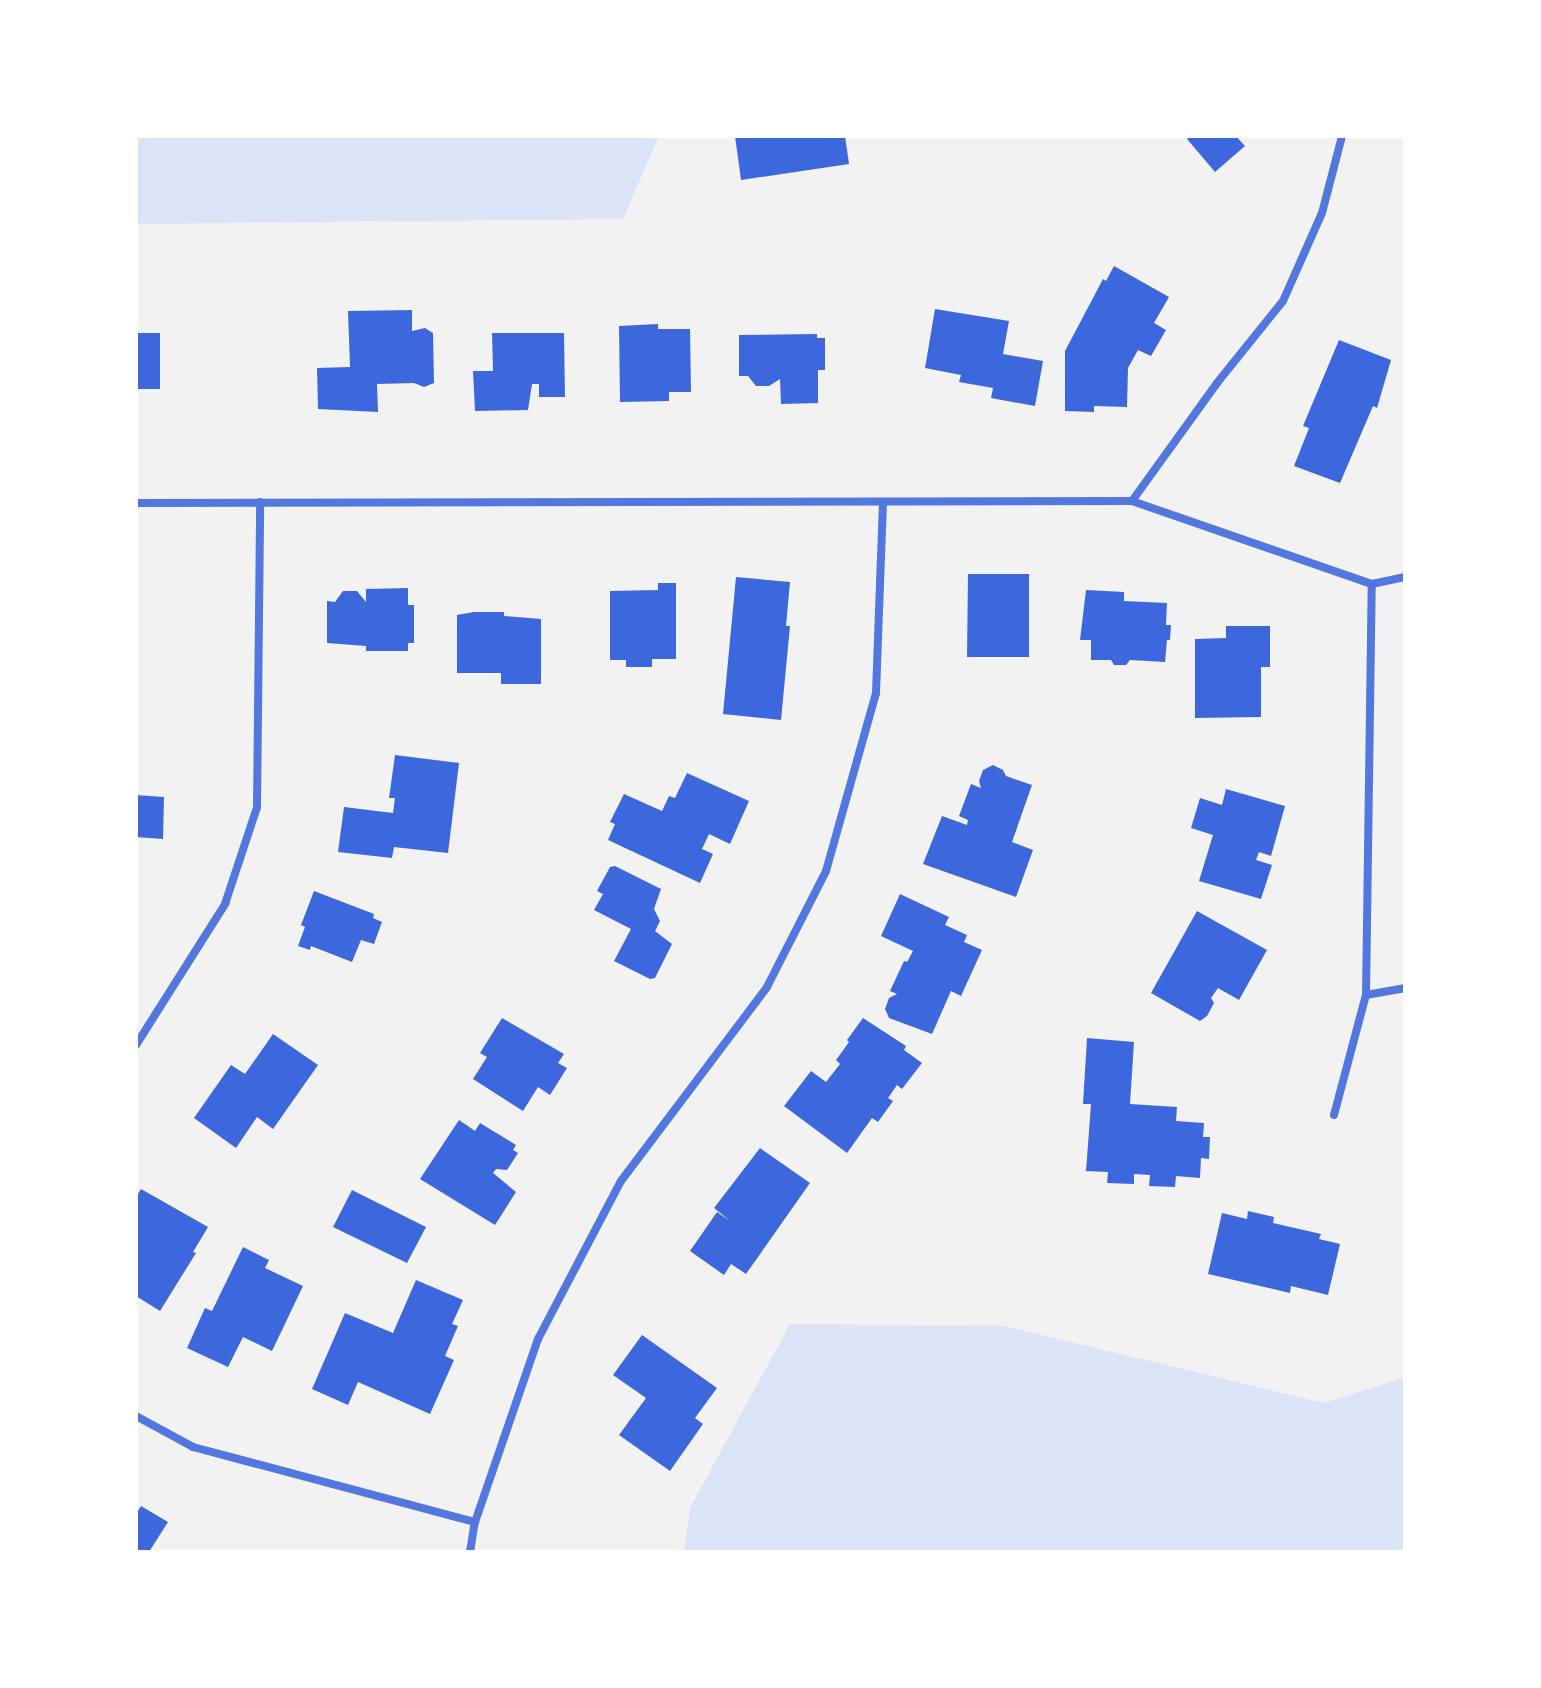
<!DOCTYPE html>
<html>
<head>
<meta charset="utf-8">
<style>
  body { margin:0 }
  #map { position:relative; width:1541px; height:1688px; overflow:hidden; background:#f2f2f2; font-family:Raleway,sans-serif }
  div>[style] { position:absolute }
  .green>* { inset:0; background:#dbe4f7 }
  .building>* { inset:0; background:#3d67dc }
  .minor>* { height:8px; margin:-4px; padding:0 4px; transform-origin:4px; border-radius:4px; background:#5277de }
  span { translate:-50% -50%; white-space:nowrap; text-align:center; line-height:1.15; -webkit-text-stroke:6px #fff; paint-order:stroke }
  .frame { position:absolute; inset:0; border:138px solid #fff; pointer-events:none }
</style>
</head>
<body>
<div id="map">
  <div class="green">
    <div style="clip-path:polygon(136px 136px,659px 136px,623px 219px,136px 224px)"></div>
    <div style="clip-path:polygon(790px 1324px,1005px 1326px,1324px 1403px,1405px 1377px,1405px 1552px,684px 1552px,690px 1508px)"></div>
  </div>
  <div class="building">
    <div style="clip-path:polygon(735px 136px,845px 136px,849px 164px,741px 180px)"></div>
    <div style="clip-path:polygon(1191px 136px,1236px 136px,1245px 146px,1215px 172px,1187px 139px)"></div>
    <div style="clip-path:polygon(1114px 266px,1169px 297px,1154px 323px,1166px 330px,1151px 356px,1138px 350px,1128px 368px,1127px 407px,1094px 406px,1094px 412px,1065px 411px,1065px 351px,1103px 279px,1106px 281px)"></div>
    <div style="clip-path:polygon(935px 309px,1009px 321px,1003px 354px,1043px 361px,1035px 406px,991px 398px,993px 388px,959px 382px,961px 375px,925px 368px)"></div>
    <div style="clip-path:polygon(412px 310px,412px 331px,425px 328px,433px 333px,434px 383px,424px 387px,414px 383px,377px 384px,378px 412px,318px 409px,317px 368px,350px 367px,348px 311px)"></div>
    <div style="clip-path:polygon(658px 324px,658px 329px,690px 329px,691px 392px,669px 392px,669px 401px,620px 402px,619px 326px)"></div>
    <div style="clip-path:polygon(136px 333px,160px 333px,160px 389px,136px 389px)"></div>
    <div style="clip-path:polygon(492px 333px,564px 333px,565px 397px,539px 397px,539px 384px,532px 384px,528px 410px,475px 411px,473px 371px,493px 371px)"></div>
    <div style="clip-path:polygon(817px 334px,817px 338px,825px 338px,825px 370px,818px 370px,818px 403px,781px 404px,780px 379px,769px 386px,756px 386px,748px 376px,739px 376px,739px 335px)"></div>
    <div style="clip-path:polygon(1339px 340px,1391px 360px,1377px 408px,1373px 406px,1340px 483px,1294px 466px,1309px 428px,1303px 426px)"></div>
    <div style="clip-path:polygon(968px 574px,1029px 574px,1029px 657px,967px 657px)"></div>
    <div style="clip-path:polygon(736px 577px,790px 582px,786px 626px,790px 626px,781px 720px,723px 714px)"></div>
    <div style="clip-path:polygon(658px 583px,676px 583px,676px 659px,652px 659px,652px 667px,626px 667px,626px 660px,610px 660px,610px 591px,658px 590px)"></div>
    <div style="clip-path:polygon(408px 588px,408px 605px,414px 605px,414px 643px,408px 643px,408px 651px,366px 651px,366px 646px,327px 643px,327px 601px,335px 602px,343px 591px,357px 591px,366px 602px,366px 589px)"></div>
    <div style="clip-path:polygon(1086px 590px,1124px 592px,1124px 601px,1167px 603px,1166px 625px,1171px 625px,1170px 640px,1167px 640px,1165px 662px,1130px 660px,1126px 665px,1114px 665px,1111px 660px,1091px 660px,1091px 640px,1080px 640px)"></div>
    <div style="clip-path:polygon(474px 612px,504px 612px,504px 616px,541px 619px,541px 684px,501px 684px,501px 673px,457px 673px,457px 615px)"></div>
    <div style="clip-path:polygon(1226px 626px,1270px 626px,1270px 667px,1261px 667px,1261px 717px,1195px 718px,1195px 639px,1226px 638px)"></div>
    <div style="clip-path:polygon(395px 755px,459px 763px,448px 853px,394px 847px,392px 858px,338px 852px,344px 807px,393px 813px,395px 798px,389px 798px)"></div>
    <div style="clip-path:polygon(993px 765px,1003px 770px,1006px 776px,1032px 785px,1012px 842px,1033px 850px,1016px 897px,923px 864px,942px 816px,967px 825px,968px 820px,959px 816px,971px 784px,981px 788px,979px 781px,983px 770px)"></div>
    <div style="clip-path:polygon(687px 773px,749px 801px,730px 844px,709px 834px,702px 849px,713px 854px,700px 883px,608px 840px,615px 824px,610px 822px,624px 794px,662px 811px,669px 796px,675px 798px)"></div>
    <div style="clip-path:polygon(1226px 789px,1285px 806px,1271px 856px,1259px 852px,1256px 860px,1272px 865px,1261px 899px,1199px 881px,1213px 835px,1191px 828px,1200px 798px,1222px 805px)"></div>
    <div style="clip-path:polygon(136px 795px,164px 797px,163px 839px,136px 837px)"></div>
    <div style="clip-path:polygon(615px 866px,661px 889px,654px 909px,660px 921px,655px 931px,672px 944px,655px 978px,650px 979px,614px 961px,631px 929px,594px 910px,603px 894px,597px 891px,610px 867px)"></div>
    <div style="clip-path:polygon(314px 891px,374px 914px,373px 918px,382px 922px,374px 944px,361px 940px,352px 962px,311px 946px,310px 950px,298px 946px,305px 927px,301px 925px)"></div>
    <div style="clip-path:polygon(900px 894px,949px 917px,945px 925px,967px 935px,964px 942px,982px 950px,961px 996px,951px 991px,932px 1034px,889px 1018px,885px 1009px,889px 998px,897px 994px,890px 991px,904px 961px,907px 962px,913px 951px,881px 936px)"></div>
    <div style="clip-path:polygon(1197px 911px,1267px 950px,1239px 1000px,1218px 988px,1211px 998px,1214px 1003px,1207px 1016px,1200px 1021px,1151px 993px)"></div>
    <div style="clip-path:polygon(502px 1018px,564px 1054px,558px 1063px,567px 1068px,550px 1095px,538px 1087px,523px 1111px,473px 1079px,487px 1057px,480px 1053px)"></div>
    <div style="clip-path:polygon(863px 1018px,906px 1046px,904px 1050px,922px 1063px,902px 1089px,897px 1085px,888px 1098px,893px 1101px,878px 1122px,872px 1118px,847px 1153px,784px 1106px,811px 1071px,826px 1082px,840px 1064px,836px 1060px,849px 1042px,847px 1040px)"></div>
    <div style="clip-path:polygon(273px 1034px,318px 1065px,273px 1129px,257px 1117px,236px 1148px,194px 1118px,231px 1065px,245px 1074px)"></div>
    <div style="clip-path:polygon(1087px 1038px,1134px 1042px,1130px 1104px,1177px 1107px,1176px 1121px,1204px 1123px,1203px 1137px,1210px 1137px,1209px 1159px,1201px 1158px,1200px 1178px,1176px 1176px,1175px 1187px,1149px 1186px,1150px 1175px,1134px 1174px,1134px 1184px,1107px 1183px,1108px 1172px,1086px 1171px,1091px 1104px,1083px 1104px)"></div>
    <div style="clip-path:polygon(459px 1120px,475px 1131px,480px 1123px,516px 1145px,513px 1150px,518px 1153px,507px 1170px,496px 1169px,493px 1173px,516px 1192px,495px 1225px,420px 1179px)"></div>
    <div style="clip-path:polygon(760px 1148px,810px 1183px,746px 1274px,731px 1264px,724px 1275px,690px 1251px,717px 1212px,730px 1221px,714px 1208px)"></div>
    <div style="clip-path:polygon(141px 1189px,208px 1227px,193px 1252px,196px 1253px,160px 1311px,136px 1296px,136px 1197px)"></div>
    <div style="clip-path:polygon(352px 1190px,426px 1227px,407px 1263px,333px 1227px)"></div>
    <div style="clip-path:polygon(1248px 1211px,1274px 1217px,1273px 1223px,1321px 1234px,1319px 1239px,1340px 1244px,1328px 1295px,1291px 1286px,1290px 1293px,1208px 1274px,1222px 1213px,1247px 1219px)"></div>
    <div style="clip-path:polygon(243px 1247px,269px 1260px,265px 1268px,303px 1286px,272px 1351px,243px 1337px,228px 1367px,187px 1348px,205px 1308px,212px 1311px)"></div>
    <div style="clip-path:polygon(416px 1280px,463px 1300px,452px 1324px,458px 1326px,445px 1356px,454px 1360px,430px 1414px,358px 1382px,348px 1405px,312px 1389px,345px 1313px,393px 1333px)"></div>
    <div style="clip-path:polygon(642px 1335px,717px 1388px,695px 1418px,703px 1424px,670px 1471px,619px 1435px,646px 1398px,613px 1375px)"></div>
    <div style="clip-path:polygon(141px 1506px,168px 1522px,149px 1552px,136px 1552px,136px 1514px)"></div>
  </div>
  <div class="minor">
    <div style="left:1132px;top:501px;width:145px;rotate:-54.2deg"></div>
    <div style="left:1217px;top:383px;width:105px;rotate:-51.2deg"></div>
    <div style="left:1283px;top:301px;width:96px;rotate:-66.1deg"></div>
    <div style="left:1322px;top:213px;width:80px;rotate:-75.4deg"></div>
    <div style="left:136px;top:503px;width:996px;rotate:-0.12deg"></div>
    <div style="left:1132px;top:501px;width:254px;rotate:19.1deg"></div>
    <div style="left:1372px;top:584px;width:34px;rotate:-12deg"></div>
    <div style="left:1366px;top:995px;width:40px;rotate:-10deg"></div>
    <div style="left:136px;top:1045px;width:167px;rotate:-57.7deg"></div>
    <div style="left:225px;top:904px;width:102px;rotate:-71.7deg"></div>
    <div style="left:257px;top:807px;width:305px;rotate:-89.4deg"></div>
    <div style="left:1334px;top:1115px;width:124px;rotate:-75.1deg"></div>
    <div style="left:1366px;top:995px;width:411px;rotate:-89.2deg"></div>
    <div style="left:136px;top:1416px;width:65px;rotate:28.5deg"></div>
    <div style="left:193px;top:1447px;width:292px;rotate:14.9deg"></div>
    <div style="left:470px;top:1552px;width:30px;rotate:-81deg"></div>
    <div style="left:475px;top:1522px;width:194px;rotate:-71deg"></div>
    <div style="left:538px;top:1339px;width:178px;rotate:-62.3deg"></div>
    <div style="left:621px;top:1181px;width:243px;rotate:-53deg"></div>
    <div style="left:767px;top:987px;width:130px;rotate:-63deg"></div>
    <div style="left:826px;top:871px;width:185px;rotate:-74.3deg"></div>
    <div style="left:876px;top:693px;width:191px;rotate:-87.9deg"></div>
  </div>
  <div class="frame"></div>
</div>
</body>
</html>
